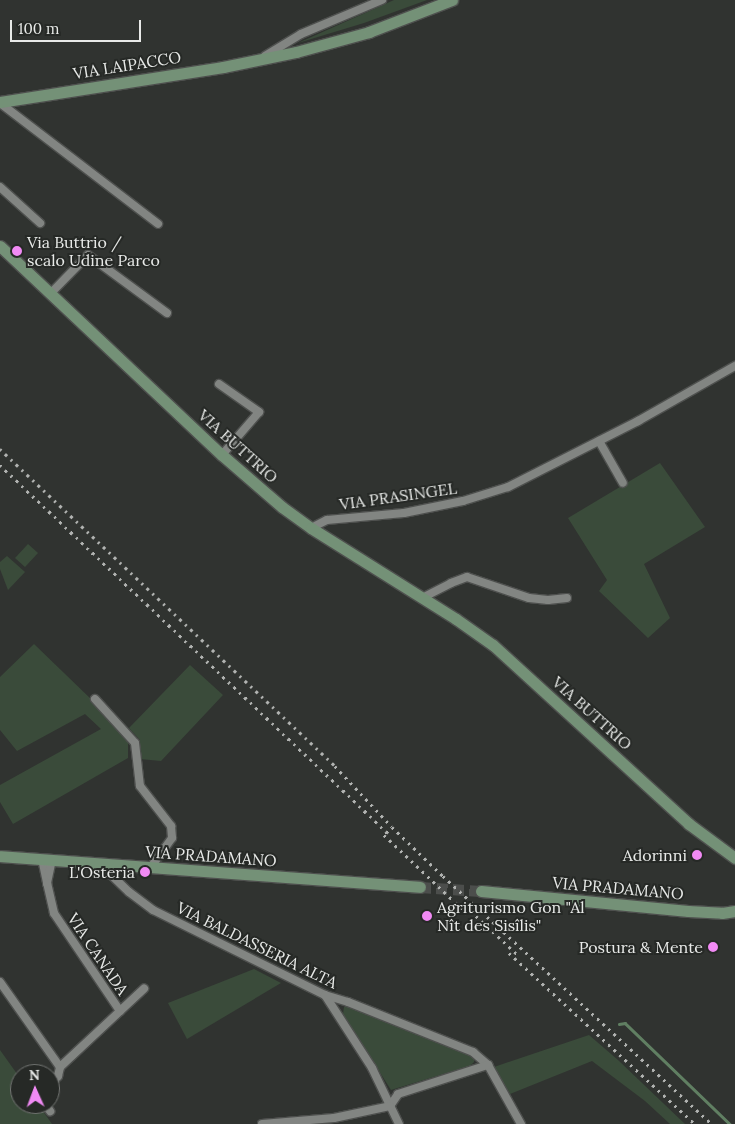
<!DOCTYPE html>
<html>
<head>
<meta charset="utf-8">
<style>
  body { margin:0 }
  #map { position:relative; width:735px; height:1124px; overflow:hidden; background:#303330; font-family:Lora,serif }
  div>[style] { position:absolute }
  .green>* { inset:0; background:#3a4b3a }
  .stream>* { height:2.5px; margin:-1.25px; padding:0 1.25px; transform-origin:1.25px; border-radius:1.25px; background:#607f62 }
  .secondary-tunnel>* { height:11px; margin-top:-5.5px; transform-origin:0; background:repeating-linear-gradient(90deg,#4c4e4c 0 11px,transparent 0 16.5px) }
  .roads { filter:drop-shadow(1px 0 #4e504e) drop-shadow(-1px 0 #4e504e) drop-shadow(0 1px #4e504e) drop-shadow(0 -1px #4e504e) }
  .street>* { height:8px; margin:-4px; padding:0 4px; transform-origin:4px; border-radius:4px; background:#828582 }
  .secondary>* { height:11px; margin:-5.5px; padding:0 5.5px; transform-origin:5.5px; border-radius:5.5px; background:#749177 }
  .rail>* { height:2.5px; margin-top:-1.25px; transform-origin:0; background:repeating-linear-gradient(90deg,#b1b3b1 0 2.5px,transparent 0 7.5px) }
  .dots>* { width:14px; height:14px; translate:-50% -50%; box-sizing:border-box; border:2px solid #262926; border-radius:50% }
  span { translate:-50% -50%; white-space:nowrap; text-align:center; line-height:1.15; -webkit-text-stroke:4px #262926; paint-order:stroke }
  .street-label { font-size:16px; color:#e8eae8 }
  .poi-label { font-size:16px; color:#e8eae8 }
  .left { translate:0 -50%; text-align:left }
  .right { translate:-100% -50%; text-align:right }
  .north { position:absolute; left:10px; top:1064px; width:50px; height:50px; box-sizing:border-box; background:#262926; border:1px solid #747674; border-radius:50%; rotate:358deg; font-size:14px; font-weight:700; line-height:20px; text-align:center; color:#e8eae8 }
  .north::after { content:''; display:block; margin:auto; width:18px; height:22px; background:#f18af4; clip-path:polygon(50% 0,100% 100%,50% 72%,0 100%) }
  .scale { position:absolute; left:10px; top:20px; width:131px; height:22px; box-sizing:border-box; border:2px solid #e8eae8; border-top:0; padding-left:6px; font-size:15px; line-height:18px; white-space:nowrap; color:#e8eae8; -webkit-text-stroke:4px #262926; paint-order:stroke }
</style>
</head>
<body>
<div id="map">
  <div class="green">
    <div style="clip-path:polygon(394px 0,427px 0,364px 23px,298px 43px)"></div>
    <div style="clip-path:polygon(660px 463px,705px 527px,644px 564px,670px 618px,648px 638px,599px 591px,607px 580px,568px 518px)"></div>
    <div style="clip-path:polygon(28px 544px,38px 553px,25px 567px,15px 558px)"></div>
    <div style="clip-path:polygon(7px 556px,25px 572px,8px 590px,0 569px,0 562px)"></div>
    <div style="clip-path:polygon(34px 644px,93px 701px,128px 741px,128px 758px,13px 824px,0 802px,0 785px,101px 729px,85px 714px,17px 751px,0 730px,0 677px)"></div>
    <div style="clip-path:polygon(190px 665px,223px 695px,161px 761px,140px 759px,140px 740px,129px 728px)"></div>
    <div style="clip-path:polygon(254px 969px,281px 983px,187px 1039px,168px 1003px)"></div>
    <div style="clip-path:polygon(348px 1006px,471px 1054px,474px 1057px,474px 1062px,470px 1066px,391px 1090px,343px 1014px,344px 1007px)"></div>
    <div style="clip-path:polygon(589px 1035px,618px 1060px,685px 1124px,670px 1124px,645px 1101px,592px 1061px,510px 1094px,494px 1067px)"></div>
    <div style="clip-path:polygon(0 1050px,20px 1078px,20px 1104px,38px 1104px,52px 1124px,0 1124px)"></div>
  </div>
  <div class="stream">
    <div style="left:619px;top:1024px;width:6px;rotate:-9deg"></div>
    <div style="left:625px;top:1023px;width:146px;rotate:43.9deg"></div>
  </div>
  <div class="secondary-tunnel">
    <div style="left:420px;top:887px;width:61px;rotate:3.8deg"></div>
  </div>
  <div class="roads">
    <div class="street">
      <div style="left:265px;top:56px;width:42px;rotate:-31.4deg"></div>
      <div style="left:301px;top:34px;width:88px;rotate:-22.8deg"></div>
      <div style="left:0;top:103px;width:199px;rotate:37.4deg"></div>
      <div style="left:0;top:187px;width:54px;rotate:42deg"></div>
      <div style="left:50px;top:294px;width:54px;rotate:-45.7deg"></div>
      <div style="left:88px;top:255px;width:98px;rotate:36.3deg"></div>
      <div style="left:219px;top:384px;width:49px;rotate:35deg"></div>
      <div style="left:259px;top:412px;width:57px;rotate:130.7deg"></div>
      <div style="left:599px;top:441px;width:48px;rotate:60.3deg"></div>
      <div style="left:311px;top:528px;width:18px;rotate:-27deg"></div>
      <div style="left:327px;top:520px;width:77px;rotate:-5.2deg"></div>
      <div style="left:404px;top:513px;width:60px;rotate:-11.5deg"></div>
      <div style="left:463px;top:501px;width:47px;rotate:-17.3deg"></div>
      <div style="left:508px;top:487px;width:146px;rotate:-26.9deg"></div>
      <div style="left:638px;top:421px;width:112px;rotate:-29.6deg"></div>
      <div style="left:422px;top:598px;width:33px;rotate:-27deg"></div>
      <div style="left:451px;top:583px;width:17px;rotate:-21deg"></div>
      <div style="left:467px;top:577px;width:65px;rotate:18.7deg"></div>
      <div style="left:529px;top:598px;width:19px;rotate:6deg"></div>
      <div style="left:548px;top:600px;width:19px;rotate:-6deg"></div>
      <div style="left:95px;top:699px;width:59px;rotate:47.7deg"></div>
      <div style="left:135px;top:743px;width:43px;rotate:83.4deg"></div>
      <div style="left:140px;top:786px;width:51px;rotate:52.2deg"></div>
      <div style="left:171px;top:826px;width:12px;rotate:85deg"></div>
      <div style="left:172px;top:838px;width:36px;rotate:126deg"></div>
      <div style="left:42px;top:859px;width:25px;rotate:78deg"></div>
      <div style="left:47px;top:883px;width:24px;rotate:-78deg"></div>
      <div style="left:100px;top:864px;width:40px;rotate:44deg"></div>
      <div style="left:129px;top:892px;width:30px;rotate:37deg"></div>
      <div style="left:153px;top:910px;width:192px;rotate:26.3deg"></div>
      <div style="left:325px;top:995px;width:24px;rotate:17deg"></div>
      <div style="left:348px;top:1002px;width:135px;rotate:21.8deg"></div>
      <div style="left:473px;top:1052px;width:20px;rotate:41deg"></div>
      <div style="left:488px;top:1065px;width:68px;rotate:60.8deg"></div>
      <div style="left:0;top:982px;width:104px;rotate:54.8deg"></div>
      <div style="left:60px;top:1067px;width:82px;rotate:-43deg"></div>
      <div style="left:120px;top:1011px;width:118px;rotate:-124deg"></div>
      <div style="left:54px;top:913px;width:31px;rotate:-103deg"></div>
      <div style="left:325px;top:995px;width:87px;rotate:57.2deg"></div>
      <div style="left:372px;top:1068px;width:62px;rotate:64.3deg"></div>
      <div style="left:120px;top:1011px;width:33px;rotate:-43deg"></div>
      <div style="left:50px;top:1085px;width:12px;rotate:-48deg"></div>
      <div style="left:58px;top:1076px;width:9px;rotate:-77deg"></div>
      <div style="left:45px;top:1104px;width:9px;rotate:54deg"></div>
      <div style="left:390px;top:1106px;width:14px;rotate:-56deg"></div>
      <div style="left:398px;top:1094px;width:95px;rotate:-17.9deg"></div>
      <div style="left:262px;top:1124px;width:72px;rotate:-4.8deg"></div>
      <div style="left:334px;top:1118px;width:57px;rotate:-12.1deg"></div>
    </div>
    <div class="secondary">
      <div style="left:0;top:102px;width:226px;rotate:-8.9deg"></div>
      <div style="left:223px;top:67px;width:75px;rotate:-11.6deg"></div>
      <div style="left:296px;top:52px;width:76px;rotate:-15.3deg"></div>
      <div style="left:369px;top:32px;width:89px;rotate:-21.1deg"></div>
      <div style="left:0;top:246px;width:305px;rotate:43.3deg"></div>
      <div style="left:222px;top:455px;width:79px;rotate:40.9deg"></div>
      <div style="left:282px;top:507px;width:36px;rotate:36deg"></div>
      <div style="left:311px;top:528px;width:171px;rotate:32.1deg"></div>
      <div style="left:456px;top:619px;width:45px;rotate:35.1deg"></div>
      <div style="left:493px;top:645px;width:265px;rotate:42.4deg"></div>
      <div style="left:689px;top:824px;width:57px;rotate:36.5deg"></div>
      <div style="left:0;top:856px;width:421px;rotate:4.2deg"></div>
      <div style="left:481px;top:891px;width:208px;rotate:5.5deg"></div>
      <div style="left:688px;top:911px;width:34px;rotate:3deg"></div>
      <div style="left:722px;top:913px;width:13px;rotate:-9deg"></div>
    </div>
  </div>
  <div class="rail">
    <div style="left:0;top:449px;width:461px;rotate:43.4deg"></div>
    <div style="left:335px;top:766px;width:83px;rotate:46.9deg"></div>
    <div style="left:392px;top:827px;width:71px;rotate:43.9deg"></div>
    <div style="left:443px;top:876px;width:366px;rotate:42.7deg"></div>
    <div style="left:0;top:465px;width:540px;rotate:43.5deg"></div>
    <div style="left:384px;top:835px;width:129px;rotate:43.4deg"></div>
    <div style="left:476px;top:916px;width:57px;rotate:42.9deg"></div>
    <div style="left:509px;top:953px;width:253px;rotate:42.6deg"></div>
  </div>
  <div class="dots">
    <div style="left:17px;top:251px;background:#f18af4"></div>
    <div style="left:697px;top:855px;background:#f18af4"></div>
    <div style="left:145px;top:872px;background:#f18af4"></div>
    <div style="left:427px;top:916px;background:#f18af4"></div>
    <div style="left:713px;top:947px;background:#f18af4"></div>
  </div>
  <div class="street-label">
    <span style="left:127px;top:65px;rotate:-9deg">VIA LAIPACCO</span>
    <span style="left:238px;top:446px;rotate:42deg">VIA BUTTRIO</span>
    <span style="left:398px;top:496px;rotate:-8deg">VIA PRASINGEL</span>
    <span style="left:592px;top:713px;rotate:42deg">VIA BUTTRIO</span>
    <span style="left:211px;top:856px;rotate:4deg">VIA PRADAMANO</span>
    <span style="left:618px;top:888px;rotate:5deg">VIA PRADAMANO</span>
    <span style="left:257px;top:945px;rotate:26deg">VIA BALDASSERIA ALTA</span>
    <span style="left:98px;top:954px;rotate:56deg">VIA CANADA</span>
  </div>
  <div class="poi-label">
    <span class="left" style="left:27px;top:251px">Via Buttrio /<br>scalo Udine Parco</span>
    <span class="right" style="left:687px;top:855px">Adorinni</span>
    <span class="right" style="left:135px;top:872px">L'Osteria</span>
    <span class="left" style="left:437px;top:916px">Agriturismo Gon "Al<br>Nît des Sisîlis"</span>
    <span class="right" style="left:703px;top:947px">Postura &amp; Mente</span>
  </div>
  <div class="north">N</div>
  <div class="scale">100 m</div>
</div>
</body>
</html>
